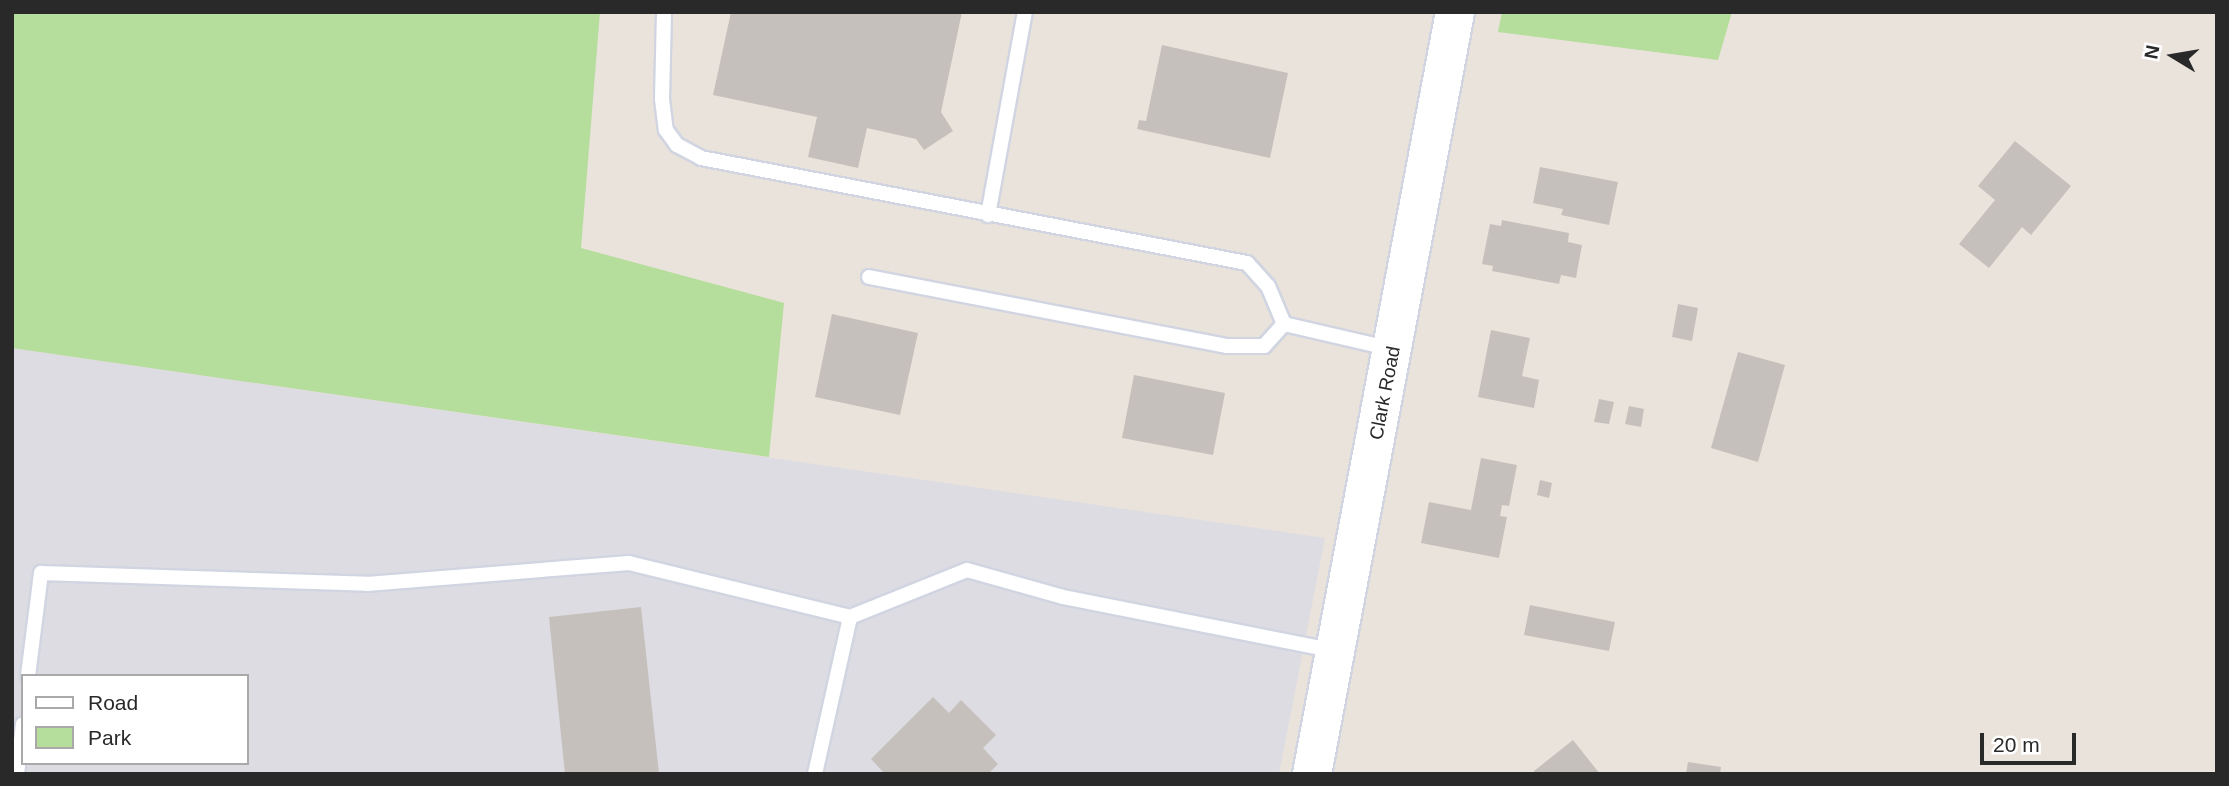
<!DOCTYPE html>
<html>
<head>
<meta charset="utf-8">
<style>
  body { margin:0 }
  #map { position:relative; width:2229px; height:786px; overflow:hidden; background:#eae3db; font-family:Arial,sans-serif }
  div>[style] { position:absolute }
  .industrial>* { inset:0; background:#dddce3 }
  .green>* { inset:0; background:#b5dd9b }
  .building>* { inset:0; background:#c5c0bb }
  .roads { filter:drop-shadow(2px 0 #d1d5e1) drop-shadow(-2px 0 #d1d5e1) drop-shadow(0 2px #d1d5e1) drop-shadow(0 -2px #d1d5e1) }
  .lane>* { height:14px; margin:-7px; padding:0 7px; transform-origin:7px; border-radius:7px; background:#fff }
  .secondary>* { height:38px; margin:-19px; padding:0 19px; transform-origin:19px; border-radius:19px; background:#fff }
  span { translate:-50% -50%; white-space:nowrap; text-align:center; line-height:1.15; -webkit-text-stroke:6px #fff; paint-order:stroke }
  .street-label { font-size:19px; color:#292929 }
  .frame { position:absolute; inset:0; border:14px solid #292929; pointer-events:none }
  .legend { position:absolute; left:21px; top:674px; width:228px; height:91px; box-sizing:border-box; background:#fff; border:2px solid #a9a9a9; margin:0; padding:9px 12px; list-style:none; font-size:21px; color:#292929 }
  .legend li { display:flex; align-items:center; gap:14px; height:35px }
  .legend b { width:35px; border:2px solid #a9a9a9 }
  .north { position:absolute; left:2138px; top:21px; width:70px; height:70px; -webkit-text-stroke:5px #fff; paint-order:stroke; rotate:281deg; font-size:19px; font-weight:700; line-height:28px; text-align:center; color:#292929 }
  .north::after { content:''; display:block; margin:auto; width:24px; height:32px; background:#292929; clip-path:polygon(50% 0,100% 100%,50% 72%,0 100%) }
  .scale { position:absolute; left:1980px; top:733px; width:96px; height:32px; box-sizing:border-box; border:4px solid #292929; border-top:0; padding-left:9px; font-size:21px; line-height:24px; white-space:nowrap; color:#292929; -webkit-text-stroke:5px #fff; paint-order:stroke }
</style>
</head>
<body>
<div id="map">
  <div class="industrial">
    <div style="clip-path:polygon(evenodd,12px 348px,1325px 538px,1279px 774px,12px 774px,12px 348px,23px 676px,247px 676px,247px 763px,23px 763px,23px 676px)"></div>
  </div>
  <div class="green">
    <div style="clip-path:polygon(12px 12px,600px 12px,581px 248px,784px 303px,769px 457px,12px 348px)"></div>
    <div style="clip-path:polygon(1502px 12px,1732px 12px,1718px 60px,1498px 32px)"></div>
  </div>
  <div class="building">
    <div style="clip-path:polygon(731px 12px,962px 12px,941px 112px,953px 131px,924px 150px,916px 139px,867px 128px,858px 168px,808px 157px,817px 117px,713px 95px)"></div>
    <div style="clip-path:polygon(1162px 45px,1288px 73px,1270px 158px,1137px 129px,1139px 120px,1146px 121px)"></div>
    <div style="clip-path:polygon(2015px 141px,2071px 186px,2031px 235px,2022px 227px,1989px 268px,1959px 244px,1995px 200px,1978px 186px)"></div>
    <div style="clip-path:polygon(1540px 167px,1618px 182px,1609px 225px,1561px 215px,1563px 209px,1533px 203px)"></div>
    <div style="clip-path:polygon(1502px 220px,1569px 233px,1568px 242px,1582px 245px,1576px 278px,1561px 275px,1559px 284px,1492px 271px,1493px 266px,1482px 264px,1490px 224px,1501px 226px)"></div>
    <div style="clip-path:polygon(1678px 304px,1698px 308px,1692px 341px,1672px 337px)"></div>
    <div style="clip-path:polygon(832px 314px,918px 333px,900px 415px,815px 397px)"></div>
    <div style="clip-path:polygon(1491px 330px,1530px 338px,1522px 376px,1539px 380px,1534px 408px,1478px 397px)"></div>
    <div style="clip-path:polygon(1738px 352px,1785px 365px,1758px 462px,1711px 448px)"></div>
    <div style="clip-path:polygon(1134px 375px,1225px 393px,1213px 455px,1122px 438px)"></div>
    <div style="clip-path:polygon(1599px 399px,1614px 402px,1609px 424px,1594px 422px)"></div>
    <div style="clip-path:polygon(1629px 406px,1644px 409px,1641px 427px,1625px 424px)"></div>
    <div style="clip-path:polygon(1481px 458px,1517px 465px,1509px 506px,1502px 505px,1500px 516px,1507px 517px,1499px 558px,1421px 543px,1429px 502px,1471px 510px)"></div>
    <div style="clip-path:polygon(1540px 480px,1552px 483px,1549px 498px,1537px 495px)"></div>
    <div style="clip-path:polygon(1530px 605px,1615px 622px,1609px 651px,1524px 635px)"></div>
    <div style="clip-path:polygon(641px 607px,659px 774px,565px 774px,549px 617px)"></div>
    <div style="clip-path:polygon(933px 697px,949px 713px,961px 700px,996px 735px,983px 748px,998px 764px,988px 774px,885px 774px,871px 759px)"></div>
    <div style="clip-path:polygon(1573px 740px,1600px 774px,1536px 774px,1534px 771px)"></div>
    <div style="clip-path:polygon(1688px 762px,1721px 767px,1720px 774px,1686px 774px)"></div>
  </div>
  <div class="roads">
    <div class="lane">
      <div style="left:664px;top:12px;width:87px;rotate:91.3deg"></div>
      <div style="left:662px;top:99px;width:31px;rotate:83deg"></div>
      <div style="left:666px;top:130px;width:19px;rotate:54deg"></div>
      <div style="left:677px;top:145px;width:27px;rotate:28deg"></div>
      <div style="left:701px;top:158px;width:556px;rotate:10.89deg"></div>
      <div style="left:1247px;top:263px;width:31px;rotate:48deg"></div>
      <div style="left:1268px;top:286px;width:41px;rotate:67.2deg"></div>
      <div style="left:988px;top:215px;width:206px;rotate:-79.7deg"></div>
      <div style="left:869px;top:277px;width:365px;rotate:10.9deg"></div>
      <div style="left:1227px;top:346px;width:37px"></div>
      <div style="left:1264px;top:346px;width:30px;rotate:-48deg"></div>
      <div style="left:1284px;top:324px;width:111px;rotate:13deg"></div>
      <div style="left:28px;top:676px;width:104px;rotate:-82.8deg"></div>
      <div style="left:41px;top:573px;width:326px;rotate:1.9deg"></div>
      <div style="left:367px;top:584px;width:263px;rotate:-4.6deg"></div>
      <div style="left:629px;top:563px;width:228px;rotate:13.7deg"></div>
      <div style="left:850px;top:617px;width:126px;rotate:-21.9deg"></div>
      <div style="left:967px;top:570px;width:100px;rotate:15.7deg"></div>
      <div style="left:1063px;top:597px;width:277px;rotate:11.2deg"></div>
      <div style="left:17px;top:774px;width:50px;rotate:-83.2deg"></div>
      <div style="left:815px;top:774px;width:161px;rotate:-77.4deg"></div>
    </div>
    <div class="secondary">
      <div style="left:1312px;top:774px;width:775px;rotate:-79.37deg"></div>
    </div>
  </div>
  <div class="street-label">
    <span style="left:1385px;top:393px;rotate:-79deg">Clark Road</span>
  </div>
  <div class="frame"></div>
  <ul class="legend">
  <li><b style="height:9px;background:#fff"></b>Road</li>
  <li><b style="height:19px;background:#b5dd9b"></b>Park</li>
  </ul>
  <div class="north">N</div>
  <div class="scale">20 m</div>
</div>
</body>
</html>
